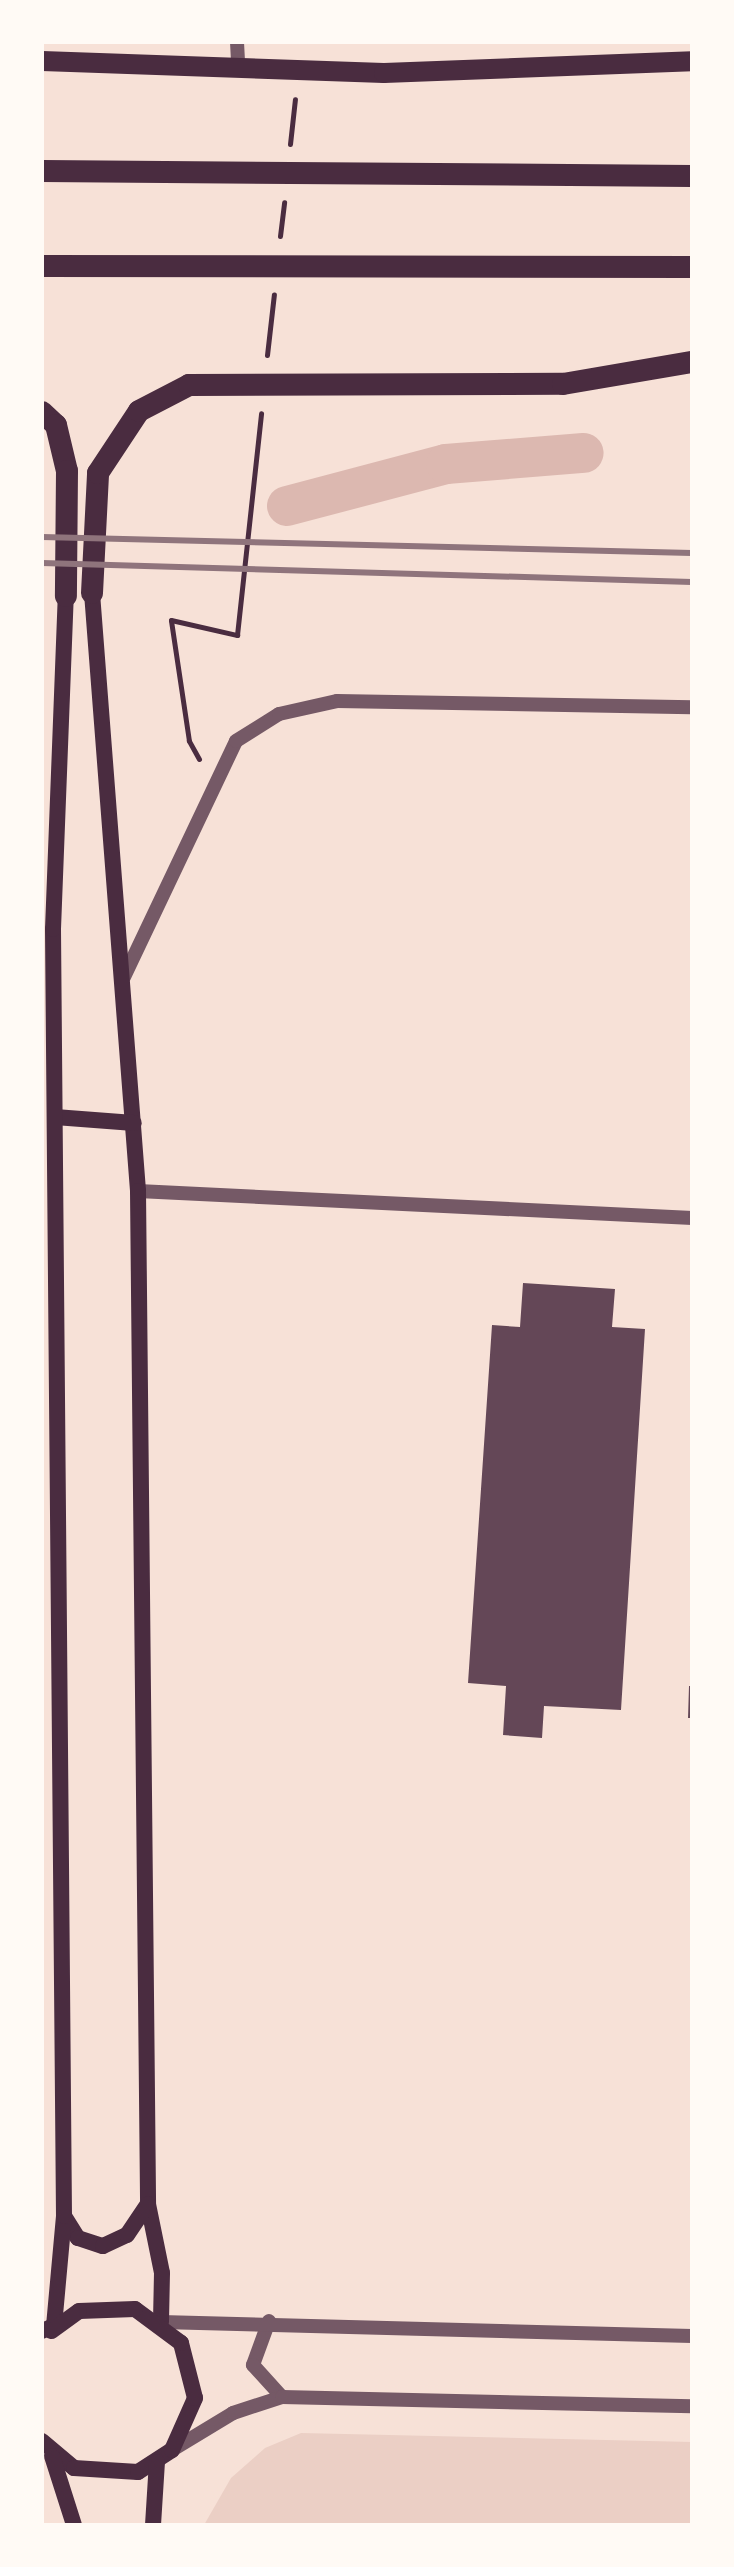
<!DOCTYPE html>
<html>
<head>
<meta charset="utf-8">
<style>
  body { margin:0 }
  #map { position:relative; width:734px; height:2567px; overflow:hidden; background:#f7e1d7; font-family:Manrope,sans-serif }
  div>[style] { position:absolute }
  .green>* { inset:0; background:#ebcfc5 }
  .canal>* { height:40px; margin:-20px; padding:0 20px; transform-origin:20px; border-radius:20px; background:#dcb8b0 }
  .building>* { inset:0; background:#644757 }
  .path>* { height:5px; margin:-2.5px; padding:0 2.5px; transform-origin:2.5px; border-radius:2.5px; background:#4a2c40 }
  .tertiary>* { height:14px; margin:-7px; padding:0 7px; transform-origin:7px; border-radius:7px; background:#755966 }
  .secondary>* { height:16px; margin:-8px; padding:0 8px; transform-origin:8px; border-radius:8px; background:#4a2c40 }
  .primary>* { height:20px; margin:-10px; padding:0 10px; transform-origin:10px; border-radius:10px; background:#4a2c40 }
  .trunk>* { height:22px; margin:-11px; padding:0 11px; transform-origin:11px; border-radius:11px; background:#4a2c40 }
  .rail>* { height:6px; margin:-3px; padding:0 3px; transform-origin:3px; border-radius:3px; background:#8f747c }
  span { translate:-50% -50%; white-space:nowrap; text-align:center; line-height:1.15; -webkit-text-stroke:7px #fffaf5; paint-order:stroke }
  .frame { position:absolute; inset:0; border:44px solid #fffaf5; pointer-events:none }
</style>
</head>
<body>
<div id="map">
  <div class="green">
    <div style="clip-path:polygon(301px 2433px,692px 2442px,692px 2525px,204px 2525px,231px 2478px,265px 2448px)"></div>
  </div>
  <div class="canal">
    <div style="left:287px;top:506px;width:164px;rotate:-14.8deg"></div>
    <div style="left:446px;top:464px;width:138px;rotate:-4.6deg"></div>
  </div>
  <div class="building">
    <div style="clip-path:polygon(523px 1283px,615px 1289px,612px 1327px,645px 1329px,621px 1710px,544px 1706px,542px 1738px,503px 1735px,506px 1686px,468px 1683px,492px 1325px,520px 1327px)"></div>
    <div style="clip-path:polygon(689px 1686px,692px 1686px,692px 1718px,688px 1718px)"></div>
  </div>
  <div class="path">
    <div style="left:290px;top:144px;width:45px;rotate:-83.7deg"></div>
    <div style="left:280px;top:236px;width:34px;rotate:-83deg"></div>
    <div style="left:267px;top:355px;width:61px;rotate:-83.5deg"></div>
    <div style="left:199px;top:759px;width:21px;rotate:-119deg"></div>
    <div style="left:189px;top:741px;width:122px;rotate:-98.5deg"></div>
    <div style="left:171px;top:620px;width:68px;rotate:12.8deg"></div>
    <div style="left:237px;top:635px;width:223px;rotate:-83.8deg"></div>
  </div>
  <div class="tertiary">
    <div style="left:237px;top:42px;width:22px;rotate:87deg"></div>
    <div style="left:124px;top:977px;width:261px;rotate:-64.6deg"></div>
    <div style="left:236px;top:741px;width:51px;rotate:-32.1deg"></div>
    <div style="left:279px;top:714px;width:59px;rotate:-12.6deg"></div>
    <div style="left:337px;top:701px;width:355px;rotate:1deg"></div>
    <div style="left:138px;top:1191px;width:555px;rotate:2.79deg"></div>
    <div style="left:269px;top:2321px;width:47px;rotate:110deg"></div>
    <div style="left:253px;top:2365px;width:43px;rotate:47.8deg"></div>
    <div style="left:161px;top:2322px;width:531px;rotate:1.51deg"></div>
    <div style="left:172px;top:2450px;width:71px;rotate:-31.2deg"></div>
    <div style="left:233px;top:2413px;width:52px;rotate:-18.1deg"></div>
    <div style="left:282px;top:2397px;width:410px;rotate:1.3deg"></div>
  </div>
  <div class="secondary">
    <div style="left:92px;top:593px;width:600px;rotate:85.6deg"></div>
    <div style="left:138px;top:1191px;width:1013px;rotate:89.43deg"></div>
    <div style="left:148px;top:2204px;width:70px;rotate:78.5deg"></div>
    <div style="left:162px;top:2273px;width:49px;rotate:91.2deg"></div>
    <div style="left:55px;top:1117px;width:79px;rotate:4.3deg"></div>
    <div style="left:64px;top:2216px;width:26px;rotate:58deg"></div>
    <div style="left:78px;top:2238px;width:26px;rotate:18deg"></div>
    <div style="left:103px;top:2246px;width:26px;rotate:-25deg"></div>
    <div style="left:127px;top:2235px;width:37px;rotate:-56deg"></div>
    <div style="left:42px;top:2331px;width:13px;rotate:-23deg"></div>
    <div style="left:54px;top:2326px;width:110px;rotate:-84.8deg"></div>
    <div style="left:64px;top:2216px;width:1287px;rotate:-90.49deg"></div>
    <div style="left:53px;top:929px;width:333px;rotate:-87.8deg"></div>
    <div style="left:42px;top:2441px;width:42px;rotate:40.2deg"></div>
    <div style="left:74px;top:2468px;width:64px;rotate:3.6deg"></div>
    <div style="left:138px;top:2472px;width:40px;rotate:-32.9deg"></div>
    <div style="left:172px;top:2450px;width:57px;rotate:-66.1deg"></div>
    <div style="left:195px;top:2398px;width:57px;rotate:-104.3deg"></div>
    <div style="left:181px;top:2343px;width:57px;rotate:-143.5deg"></div>
    <div style="left:135px;top:2309px;width:56px;rotate:178deg"></div>
    <div style="left:79px;top:2311px;width:34px;rotate:144deg"></div>
    <div style="left:52px;top:2456px;width:72px;rotate:72.3deg"></div>
    <div style="left:153px;top:2525px;width:63px;rotate:-86.4deg"></div>
  </div>
  <div class="primary">
    <div style="left:42px;top:61px;width:342px;rotate:2deg"></div>
    <div style="left:384px;top:73px;width:308px;rotate:-2.2deg"></div>
  </div>
  <div class="trunk">
    <div style="left:42px;top:171px;width:650px;rotate:0.44deg"></div>
    <div style="left:42px;top:266px;width:650px;rotate:0.09deg"></div>
    <div style="left:42px;top:412px;width:19px;rotate:43deg"></div>
    <div style="left:56px;top:425px;width:47px;rotate:76.6deg"></div>
    <div style="left:67px;top:471px;width:125px;rotate:90.5deg"></div>
    <div style="left:92px;top:593px;width:120px;rotate:-87.1deg"></div>
    <div style="left:98px;top:473px;width:74px;rotate:-56.5deg"></div>
    <div style="left:139px;top:411px;width:56px;rotate:-27.5deg"></div>
    <div style="left:189px;top:385px;width:374px;rotate:-0.2deg"></div>
    <div style="left:563px;top:384px;width:131px;rotate:-9.7deg"></div>
  </div>
  <div class="rail">
    <div style="left:42px;top:537px;width:650px;rotate:1.41deg"></div>
    <div style="left:42px;top:563px;width:650px;rotate:1.67deg"></div>
  </div>
  <div class="frame"></div>
</div>
</body>
</html>
